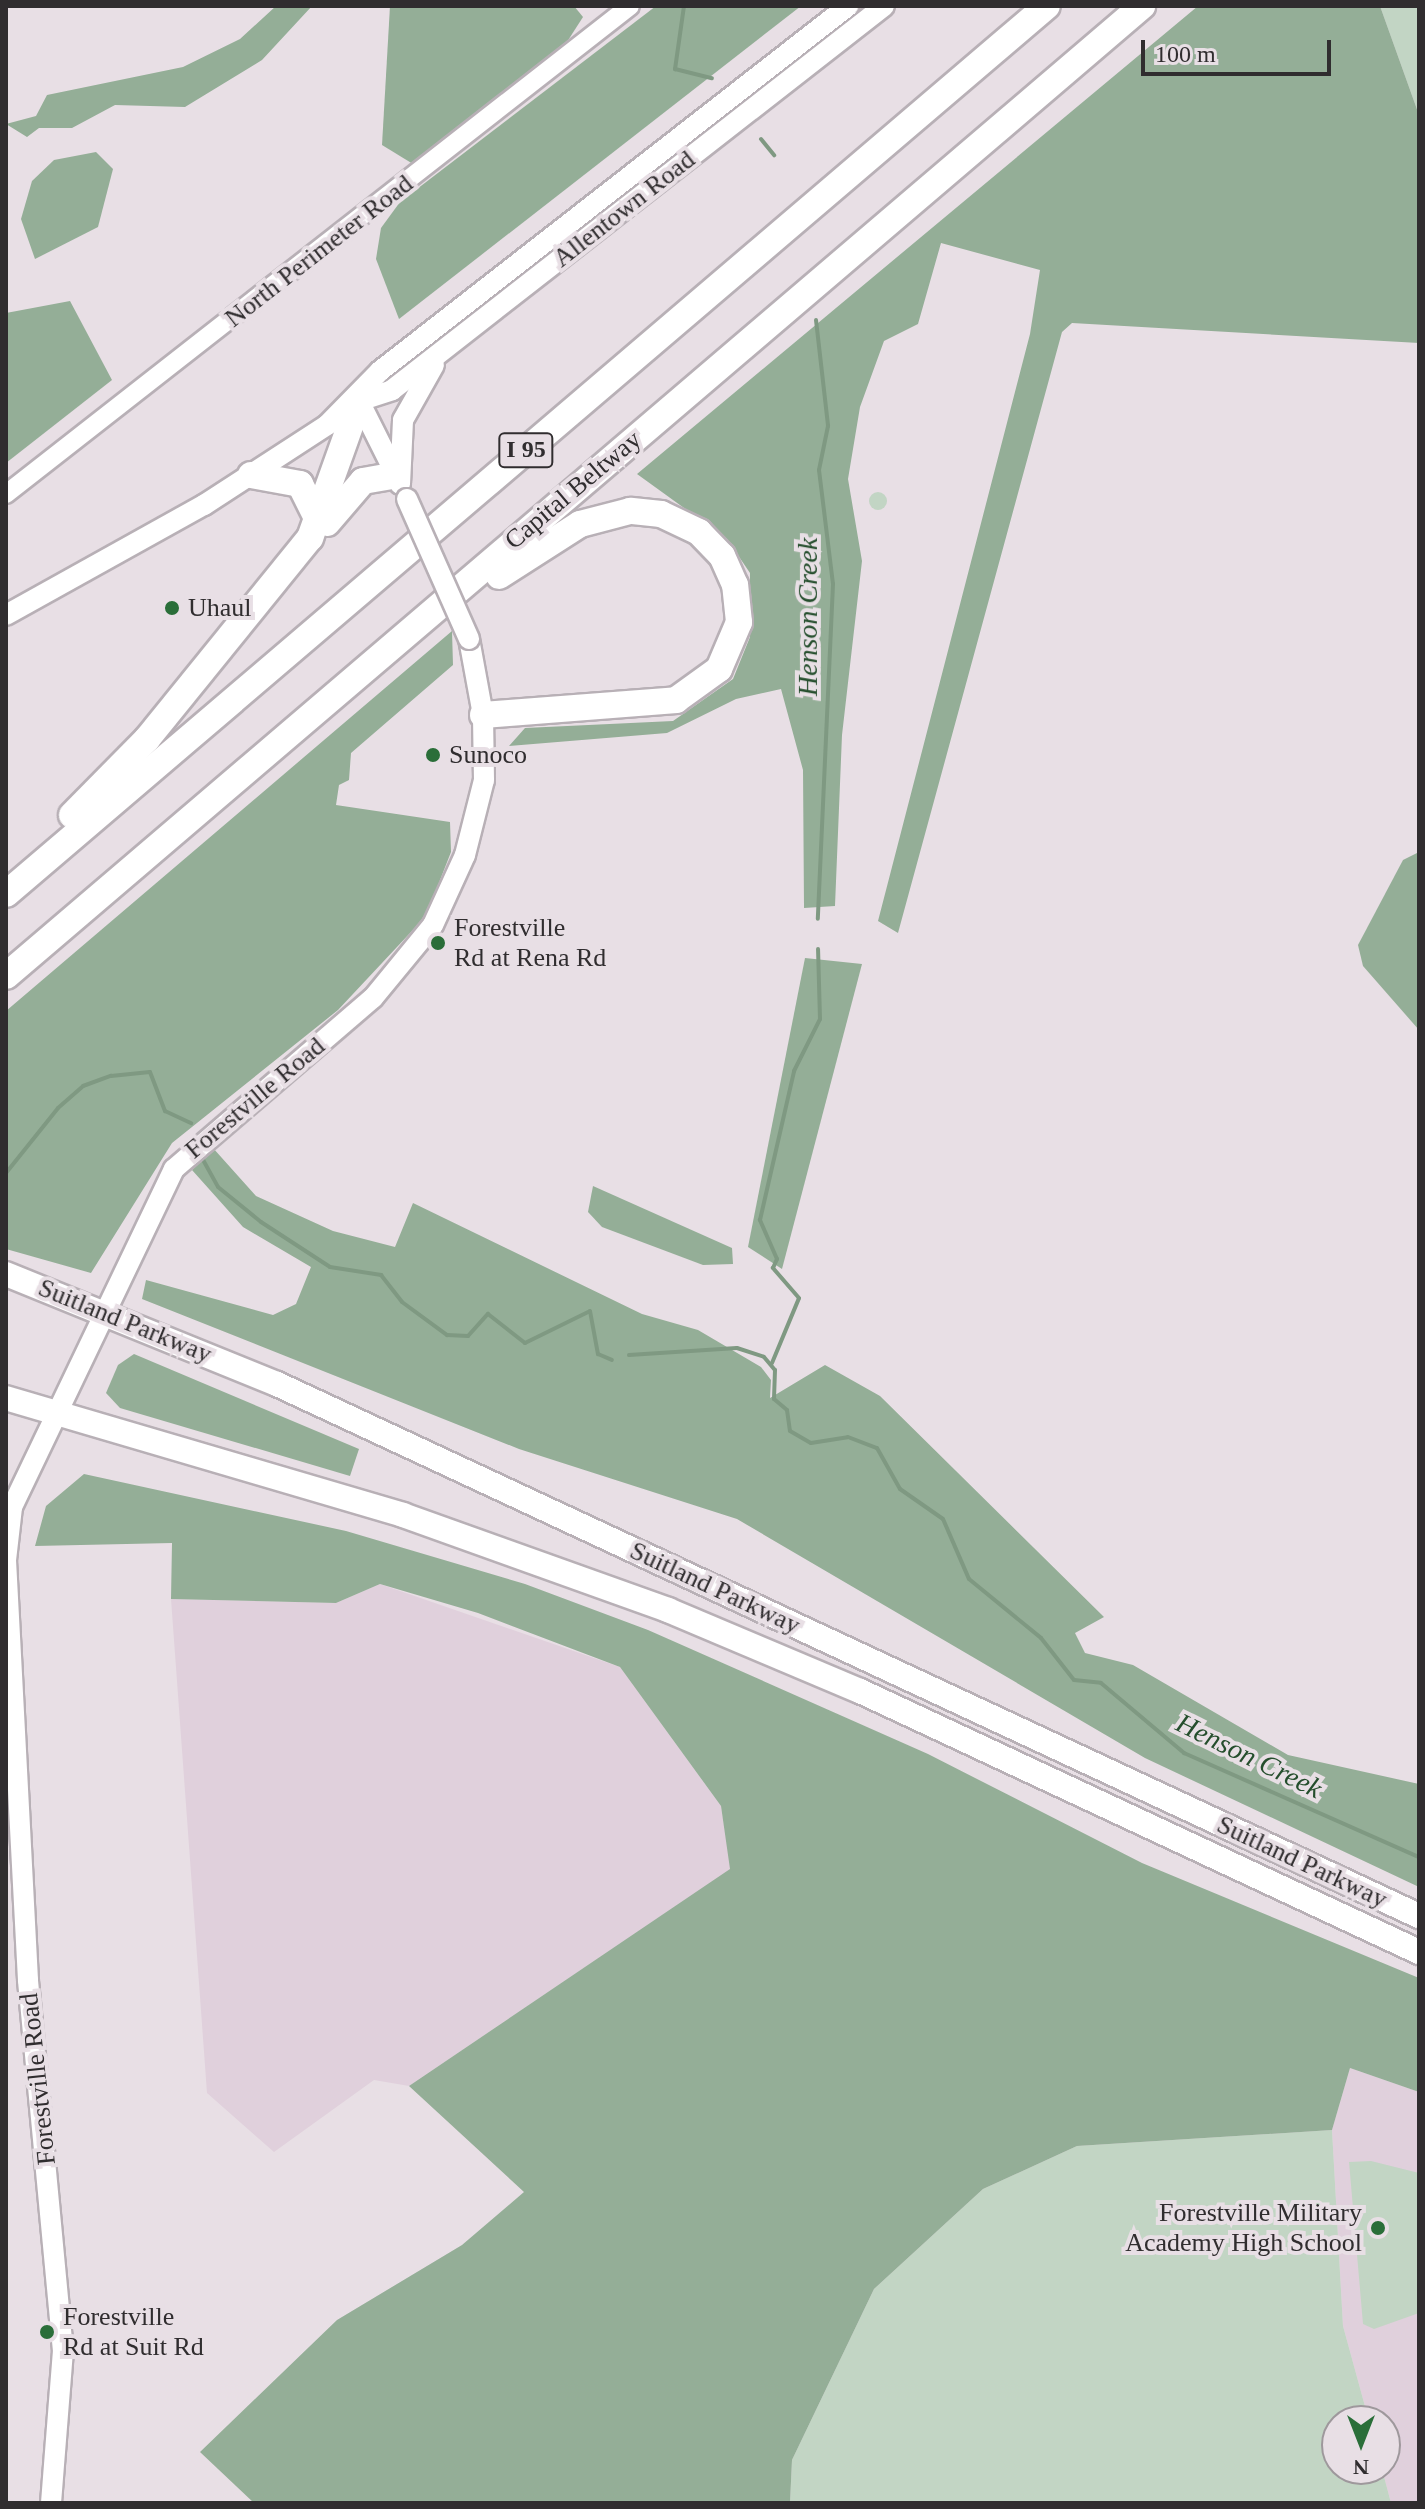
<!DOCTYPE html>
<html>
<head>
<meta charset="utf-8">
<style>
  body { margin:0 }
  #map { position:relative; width:1425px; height:2509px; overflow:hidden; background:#e8dfe5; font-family:Georgia,serif }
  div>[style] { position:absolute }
  .built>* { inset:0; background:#e0d0dc }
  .green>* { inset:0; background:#c2d5c4 }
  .round { border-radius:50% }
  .forest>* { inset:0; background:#94ae97 }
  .stream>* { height:4px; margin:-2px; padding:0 2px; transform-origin:2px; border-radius:2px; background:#7f9982 }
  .roads { filter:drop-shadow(2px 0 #b8b0b6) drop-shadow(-2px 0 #b8b0b6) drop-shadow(0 2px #b8b0b6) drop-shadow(0 -2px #b8b0b6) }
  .tertiary>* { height:18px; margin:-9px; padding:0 9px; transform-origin:9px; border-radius:9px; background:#fff }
  .secondary>* { height:20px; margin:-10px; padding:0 10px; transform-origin:10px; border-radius:10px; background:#fff }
  .trunk>* { height:24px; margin:-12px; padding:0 12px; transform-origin:12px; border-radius:12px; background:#fff }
  .motorway>* { height:26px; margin:-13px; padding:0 13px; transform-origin:13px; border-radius:13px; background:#fff }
  .bridges { filter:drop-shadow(2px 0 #b8b0b6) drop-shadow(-2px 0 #b8b0b6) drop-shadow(0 2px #b8b0b6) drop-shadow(0 -2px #b8b0b6) }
  .secondary-bridge>* { height:20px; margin:-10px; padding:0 10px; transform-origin:10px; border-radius:10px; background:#fff }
  .dots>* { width:22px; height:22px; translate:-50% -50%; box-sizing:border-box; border:4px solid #e8dfe5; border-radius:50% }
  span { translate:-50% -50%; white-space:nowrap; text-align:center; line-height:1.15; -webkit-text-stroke:8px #e8dfe5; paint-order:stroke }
  .shield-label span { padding:2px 6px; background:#e8dfe5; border:2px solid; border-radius:6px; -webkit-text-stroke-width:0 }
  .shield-label { font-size:24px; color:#302d2f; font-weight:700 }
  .street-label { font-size:26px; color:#302d2f }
  .poi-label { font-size:26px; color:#302d2f }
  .left { translate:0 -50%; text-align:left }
  .right { translate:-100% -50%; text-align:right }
  .water-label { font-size:28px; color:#254e2d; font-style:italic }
  .frame { position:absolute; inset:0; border:8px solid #302d2f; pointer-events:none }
  .north { position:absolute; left:1321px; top:2405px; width:80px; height:80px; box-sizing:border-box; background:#e8dfe5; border:2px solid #9e989c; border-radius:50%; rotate:180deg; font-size:22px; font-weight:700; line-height:32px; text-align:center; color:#302d2f }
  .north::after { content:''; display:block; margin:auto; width:28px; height:36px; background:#2a6e39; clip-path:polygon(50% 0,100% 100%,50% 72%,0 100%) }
  .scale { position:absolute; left:1141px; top:40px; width:190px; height:36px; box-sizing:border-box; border:4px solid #302d2f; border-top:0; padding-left:10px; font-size:24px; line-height:28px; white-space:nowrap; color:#302d2f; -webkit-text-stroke:6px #e8dfe5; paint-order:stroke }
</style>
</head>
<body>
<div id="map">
  <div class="built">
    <div style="clip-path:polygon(380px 1584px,620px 1667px,721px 1806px,731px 1869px,409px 2086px,374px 2080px,274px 2152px,207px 2093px,171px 1599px,336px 1603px)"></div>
    <div style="clip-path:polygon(1350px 2068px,1419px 2092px,1419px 2503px,1391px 2503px,1382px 2469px,1385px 2421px,1369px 2421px,1343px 2326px,1332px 2130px)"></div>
  </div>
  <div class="green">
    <div style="clip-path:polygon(1380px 6px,1419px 6px,1419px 115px)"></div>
    <div class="round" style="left:869px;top:492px;width:18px;height:18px"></div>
    <div style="clip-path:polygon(1332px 2130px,1343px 2326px,1369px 2421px,1337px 2421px,1337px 2469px,1382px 2469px,1391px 2503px,790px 2503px,792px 2460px,874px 2289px,983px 2189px,1077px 2146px)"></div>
    <div style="clip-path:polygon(1371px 2161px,1419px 2173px,1419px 2313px,1374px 2329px,1363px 2324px,1349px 2162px)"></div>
  </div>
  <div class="forest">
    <div style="clip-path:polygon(276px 6px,312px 6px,262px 60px,185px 107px,115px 105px,72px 128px,39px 128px,27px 137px,6px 124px,36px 116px,47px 95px,183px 67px,240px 39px)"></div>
    <div style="clip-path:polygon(390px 6px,574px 6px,583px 17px,565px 45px,413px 164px,382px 145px)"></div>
    <div style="clip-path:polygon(656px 6px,801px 6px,399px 319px,376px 259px,381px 228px,400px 202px)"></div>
    <div style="clip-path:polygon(1198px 6px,1380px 6px,1419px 115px,1419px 343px,1072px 323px,1062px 332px,898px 933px,878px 921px,1030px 334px,1040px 270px,941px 243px,918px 324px,884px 341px,860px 407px,848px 479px,862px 561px,842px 735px,835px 906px,804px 908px,803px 770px,781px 689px,736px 699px,667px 733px,509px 746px,525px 728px,673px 721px,733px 679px,750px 637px,750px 573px,727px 539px,637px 474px)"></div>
    <div style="clip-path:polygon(96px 152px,113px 169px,98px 227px,35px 259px,21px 219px,32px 181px,54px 160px)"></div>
    <div style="clip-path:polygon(70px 301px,112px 380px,6px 463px,6px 313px)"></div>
    <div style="clip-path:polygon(452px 631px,453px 665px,351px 753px,349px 780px,339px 785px,336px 805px,450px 822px,451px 852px,426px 916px,338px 1010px,172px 1143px,91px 1273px,6px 1249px,6px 1011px)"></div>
    <div style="clip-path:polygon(1419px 852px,1419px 1030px,1363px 966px,1358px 945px,1403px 860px)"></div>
    <div style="clip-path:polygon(805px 958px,862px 964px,782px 1269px,748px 1247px)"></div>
    <div style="clip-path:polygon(213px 1148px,256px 1196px,333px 1231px,395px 1247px,413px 1203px,642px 1314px,698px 1330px,761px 1367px,771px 1380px,770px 1398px,825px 1365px,880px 1396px,1104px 1617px,1075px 1633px,1085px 1653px,1133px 1665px,1288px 1755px,1419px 1784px,1419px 1887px,1145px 1758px,737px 1519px,519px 1449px,142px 1299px,146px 1280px,273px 1315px,296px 1304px,311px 1267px,243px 1227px,192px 1170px)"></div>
    <div style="clip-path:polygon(593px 1186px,732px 1248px,733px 1264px,703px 1265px,602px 1227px,588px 1212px)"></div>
    <div style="clip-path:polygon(134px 1354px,359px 1449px,350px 1476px,120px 1408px,106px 1393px,118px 1365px)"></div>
    <div style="clip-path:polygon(84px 1474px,346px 1531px,525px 1584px,648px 1630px,928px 1754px,1142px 1863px,1419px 1978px,1419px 2092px,1350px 2068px,1332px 2130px,1077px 2146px,983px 2189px,874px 2289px,792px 2460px,790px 2503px,254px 2503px,200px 2452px,337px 2320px,462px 2245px,524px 2192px,409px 2086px,730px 1869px,721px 1806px,620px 1667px,478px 1613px,380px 1584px,336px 1603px,171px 1599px,172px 1543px,35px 1546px,46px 1506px)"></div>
  </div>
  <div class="stream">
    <div style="left:684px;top:6px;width:64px;rotate:98.1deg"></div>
    <div style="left:675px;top:69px;width:38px;rotate:14deg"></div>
    <div style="left:761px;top:139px;width:21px;rotate:51deg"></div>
    <div style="left:816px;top:320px;width:107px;rotate:83.5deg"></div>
    <div style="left:828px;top:426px;width:45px;rotate:101.6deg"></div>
    <div style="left:819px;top:470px;width:115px;rotate:83deg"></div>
    <div style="left:833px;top:584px;width:335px;rotate:92.6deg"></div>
    <div style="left:202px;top:1158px;width:33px;rotate:61deg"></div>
    <div style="left:218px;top:1187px;width:55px;rotate:39.1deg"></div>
    <div style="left:261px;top:1222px;width:82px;rotate:33.1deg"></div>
    <div style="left:330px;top:1267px;width:52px;rotate:8.9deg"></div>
    <div style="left:381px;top:1275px;width:34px;rotate:52deg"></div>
    <div style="left:402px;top:1302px;width:56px;rotate:36.3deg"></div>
    <div style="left:447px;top:1335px;width:21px;rotate:3deg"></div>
    <div style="left:468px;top:1336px;width:30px;rotate:-48deg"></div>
    <div style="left:488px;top:1314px;width:47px;rotate:38.1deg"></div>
    <div style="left:525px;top:1343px;width:72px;rotate:-26.2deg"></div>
    <div style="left:590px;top:1311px;width:44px;rotate:79.5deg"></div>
    <div style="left:598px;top:1354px;width:15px;rotate:23deg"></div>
    <div style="left:6px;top:1173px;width:83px;rotate:-51.3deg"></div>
    <div style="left:58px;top:1108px;width:33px;rotate:-41deg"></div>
    <div style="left:83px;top:1086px;width:30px;rotate:-20deg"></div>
    <div style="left:111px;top:1076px;width:39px;rotate:-6deg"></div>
    <div style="left:150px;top:1072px;width:42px;rotate:69deg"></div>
    <div style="left:165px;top:1111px;width:29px;rotate:25deg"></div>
    <div style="left:629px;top:1355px;width:108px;rotate:-3.7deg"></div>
    <div style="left:737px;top:1348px;width:28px;rotate:18deg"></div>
    <div style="left:764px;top:1357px;width:17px;rotate:50deg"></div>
    <div style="left:775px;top:1370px;width:29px;rotate:92deg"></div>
    <div style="left:774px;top:1399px;width:17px;rotate:40deg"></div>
    <div style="left:787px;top:1410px;width:21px;rotate:82deg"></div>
    <div style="left:790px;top:1431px;width:24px;rotate:30deg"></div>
    <div style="left:811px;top:1443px;width:37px;rotate:-9deg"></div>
    <div style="left:848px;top:1437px;width:31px;rotate:21deg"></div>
    <div style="left:877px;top:1448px;width:47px;rotate:60.7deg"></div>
    <div style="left:900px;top:1489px;width:52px;rotate:34.9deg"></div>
    <div style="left:943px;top:1519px;width:65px;rotate:66.6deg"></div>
    <div style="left:969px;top:1579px;width:93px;rotate:39.3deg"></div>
    <div style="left:1041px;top:1638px;width:53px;rotate:51.8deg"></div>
    <div style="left:1074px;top:1680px;width:27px;rotate:6deg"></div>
    <div style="left:1101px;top:1683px;width:109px;rotate:40.1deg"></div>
    <div style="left:1184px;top:1753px;width:257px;rotate:23.9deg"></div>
    <div style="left:772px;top:1363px;width:70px;rotate:-67.4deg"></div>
    <div style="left:799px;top:1298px;width:40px;rotate:-131deg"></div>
    <div style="left:773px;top:1268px;width:10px;rotate:-66deg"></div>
    <div style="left:777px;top:1259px;width:43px;rotate:-113.6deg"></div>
    <div style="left:760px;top:1220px;width:153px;rotate:-77.1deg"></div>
    <div style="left:794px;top:1071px;width:58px;rotate:-63.4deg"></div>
    <div style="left:820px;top:1019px;width:70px;rotate:-91.6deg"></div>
  </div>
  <div class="roads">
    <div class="tertiary">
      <div style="left:6px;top:494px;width:792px;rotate:-38.03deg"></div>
    </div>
    <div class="secondary">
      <div style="left:359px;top:401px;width:35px;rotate:-18deg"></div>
      <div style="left:392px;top:390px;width:624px;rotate:-37.97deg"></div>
      <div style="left:359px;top:401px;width:87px;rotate:63.4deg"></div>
      <div style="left:400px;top:484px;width:64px;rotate:-87.3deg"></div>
      <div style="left:403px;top:420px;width:63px;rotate:-60.6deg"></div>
      <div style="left:6px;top:615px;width:227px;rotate:-29.1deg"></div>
      <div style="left:204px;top:505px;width:147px;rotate:-33deg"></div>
      <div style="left:327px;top:425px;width:76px;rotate:-45.5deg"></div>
      <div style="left:380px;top:371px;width:594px;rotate:-37.95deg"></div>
      <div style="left:51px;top:2503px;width:152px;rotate:-85.5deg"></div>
      <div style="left:63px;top:2351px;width:373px;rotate:-95.4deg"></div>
      <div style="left:28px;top:1980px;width:421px;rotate:-93deg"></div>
      <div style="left:6px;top:1560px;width:53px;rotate:-83.5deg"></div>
      <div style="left:12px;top:1507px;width:375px;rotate:-64.4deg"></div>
      <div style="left:174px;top:1169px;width:262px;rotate:-40.7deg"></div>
      <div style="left:373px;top:998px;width:94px;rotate:-50.6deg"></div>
      <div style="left:433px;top:925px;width:77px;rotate:-65.4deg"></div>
      <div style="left:465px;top:855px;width:77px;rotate:-75.8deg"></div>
      <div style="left:484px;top:780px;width:65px;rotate:-90.9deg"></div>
      <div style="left:483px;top:715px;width:77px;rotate:-100.4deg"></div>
    </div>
    <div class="trunk">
      <div style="left:6px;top:1274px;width:292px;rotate:22.1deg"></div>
      <div style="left:277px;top:1384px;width:1260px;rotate:24.98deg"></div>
      <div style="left:6px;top:1398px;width:414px;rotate:16.4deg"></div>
      <div style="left:403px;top:1515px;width:282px;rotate:19.7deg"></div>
      <div style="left:668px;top:1610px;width:208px;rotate:22.9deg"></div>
      <div style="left:860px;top:1691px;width:617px;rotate:25.03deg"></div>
    </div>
    <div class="motorway">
      <div style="left:251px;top:475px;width:50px;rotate:10.4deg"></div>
      <div style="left:300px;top:484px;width:42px;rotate:63.4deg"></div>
      <div style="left:327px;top:523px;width:55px;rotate:-49.4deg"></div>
      <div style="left:363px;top:481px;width:34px;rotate:-10deg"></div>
      <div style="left:483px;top:715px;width:194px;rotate:-4.4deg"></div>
      <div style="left:676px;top:700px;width:53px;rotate:-35.8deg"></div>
      <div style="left:719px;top:669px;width:51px;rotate:-66.9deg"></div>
      <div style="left:739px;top:622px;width:37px;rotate:-96deg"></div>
      <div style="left:735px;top:585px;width:32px;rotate:-114deg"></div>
      <div style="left:722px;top:556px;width:33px;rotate:-134deg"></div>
      <div style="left:699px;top:532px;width:42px;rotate:-154.7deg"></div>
      <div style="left:661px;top:514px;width:31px;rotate:-174deg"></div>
      <div style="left:630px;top:511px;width:52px;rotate:165.4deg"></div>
      <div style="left:580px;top:524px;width:96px;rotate:147.3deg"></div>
      <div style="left:72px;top:815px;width:107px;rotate:-45.4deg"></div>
      <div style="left:147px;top:739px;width:259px;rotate:-51deg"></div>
      <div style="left:310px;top:538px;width:145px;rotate:-70.3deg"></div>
      <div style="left:6px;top:894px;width:1368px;rotate:-40.47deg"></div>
      <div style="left:6px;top:976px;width:1494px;rotate:-40.49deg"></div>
    </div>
  </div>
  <div class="bridges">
    <div class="secondary-bridge">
      <div style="left:407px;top:499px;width:153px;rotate:66.1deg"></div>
    </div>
  </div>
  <div class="dots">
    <div style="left:172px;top:608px;background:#2a6e39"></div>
    <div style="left:433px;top:755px;background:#2a6e39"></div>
    <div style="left:438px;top:943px;background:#2a6e39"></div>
    <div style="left:1378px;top:2228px;background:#2a6e39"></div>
    <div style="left:47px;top:2332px;background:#2a6e39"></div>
  </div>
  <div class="shield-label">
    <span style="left:526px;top:450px">I 95</span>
  </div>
  <div class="street-label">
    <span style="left:624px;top:209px;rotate:-38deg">Allentown Road</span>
    <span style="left:319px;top:251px;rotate:-38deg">North Perimeter Road</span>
    <span style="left:573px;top:490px;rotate:-40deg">Capital Beltway</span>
    <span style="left:255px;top:1098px;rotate:-40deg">Forestville Road</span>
    <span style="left:125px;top:1321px;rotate:22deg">Suitland Parkway</span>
    <span style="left:715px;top:1588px;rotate:25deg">Suitland Parkway</span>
    <span style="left:1302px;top:1862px;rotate:25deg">Suitland Parkway</span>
    <span style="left:38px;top:2079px;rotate:-96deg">Forestville Road</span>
  </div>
  <div class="poi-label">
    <span class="left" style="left:188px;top:608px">Uhaul</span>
    <span class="left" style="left:449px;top:755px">Sunoco</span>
    <span class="left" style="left:454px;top:943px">Forestville<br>Rd at Rena Rd</span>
    <span class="right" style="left:1362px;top:2228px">Forestville Military<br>Academy High School</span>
    <span class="left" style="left:63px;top:2332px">Forestville<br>Rd at Suit Rd</span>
  </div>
  <div class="water-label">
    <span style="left:808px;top:617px;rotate:-90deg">Henson Creek</span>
    <span style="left:1249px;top:1756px;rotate:26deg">Henson Creek</span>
  </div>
  <div class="frame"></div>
  <div class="north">N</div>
  <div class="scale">100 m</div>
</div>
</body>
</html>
